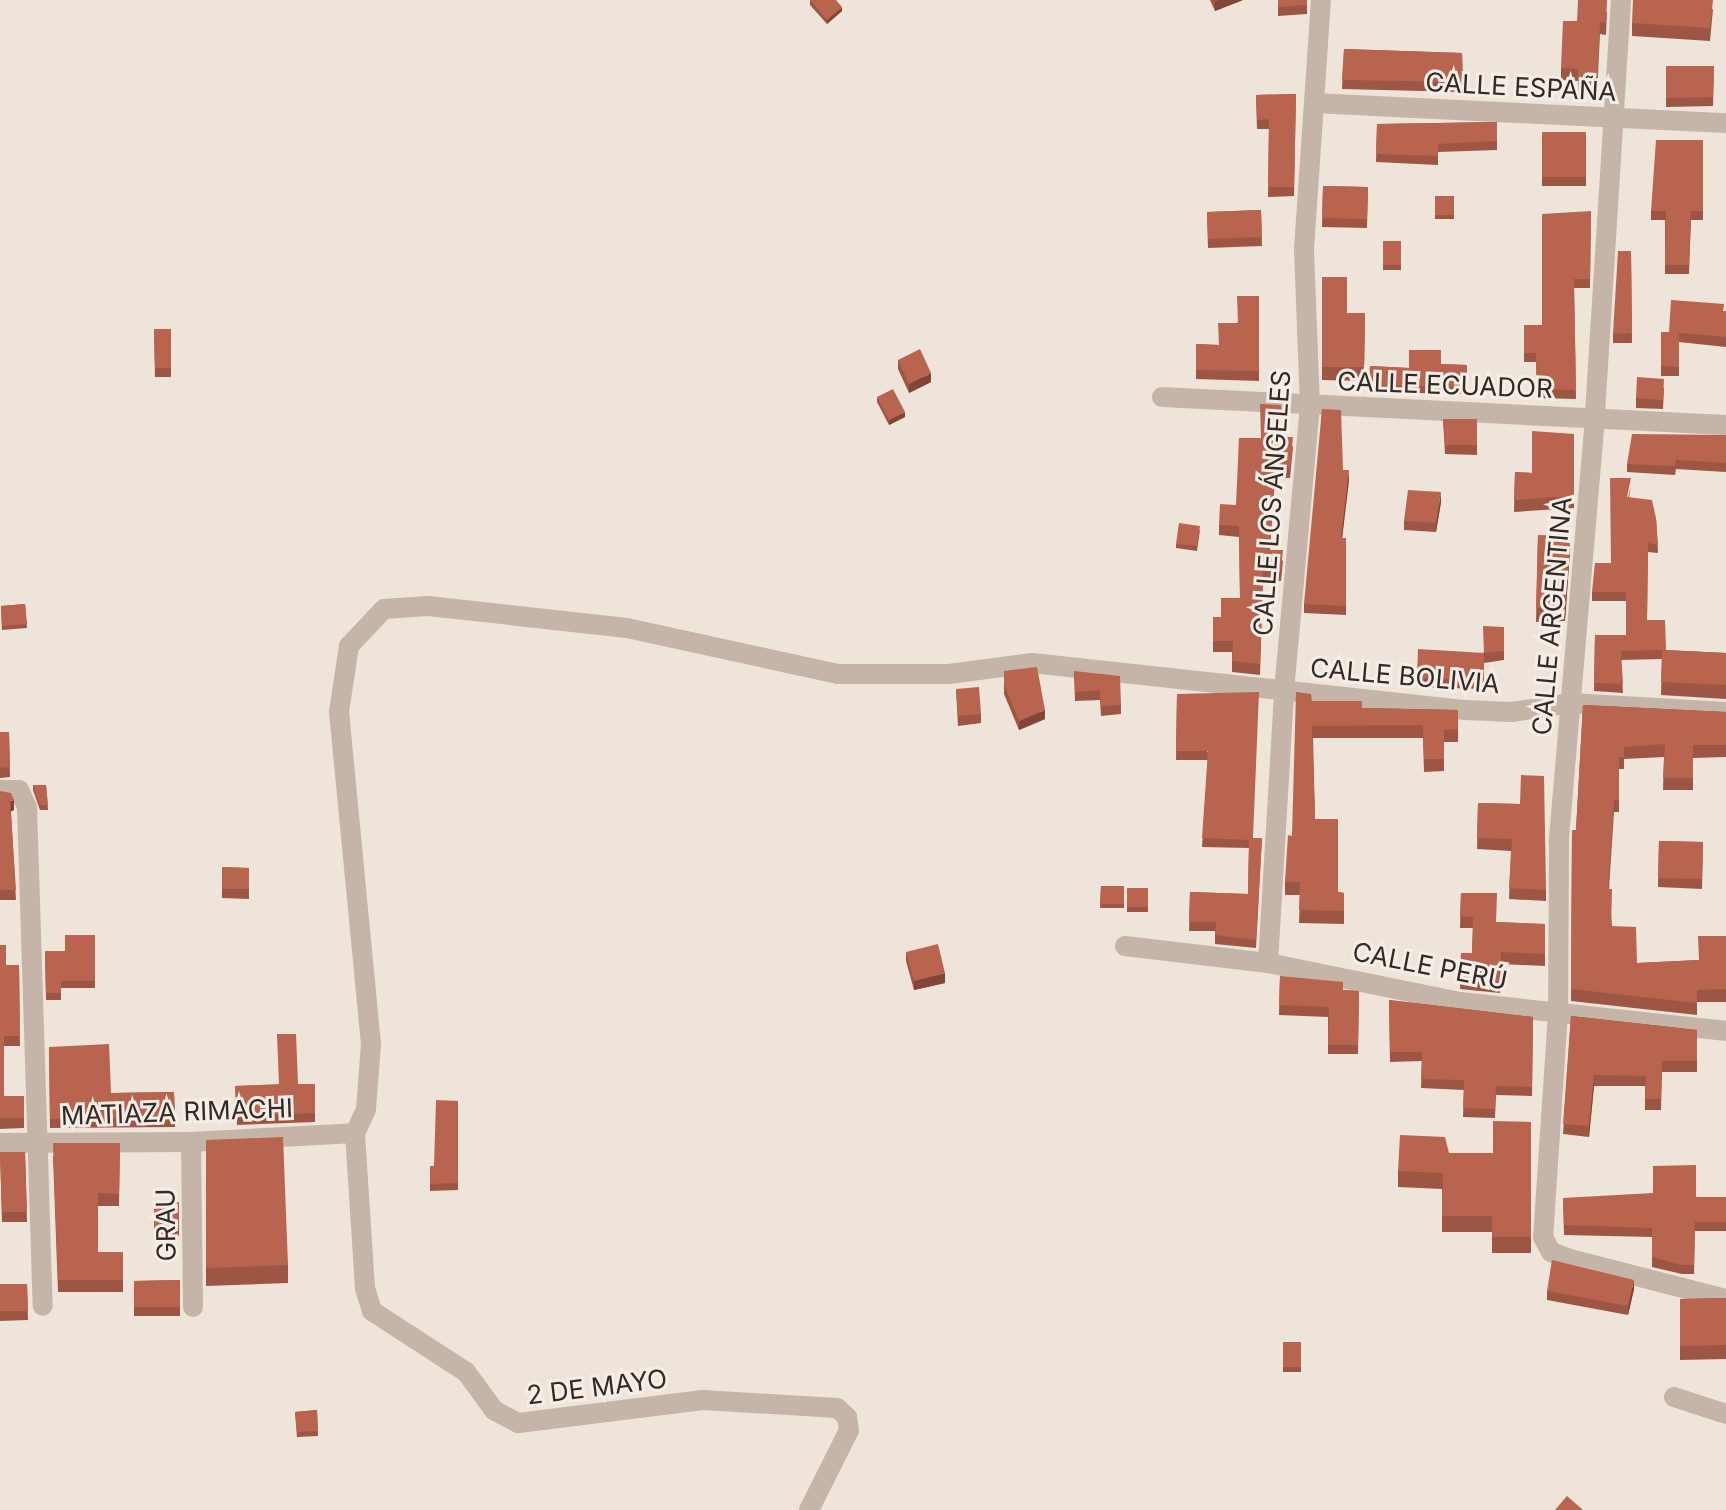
<!DOCTYPE html>
<html>
<head>
<meta charset="utf-8">
<style>
  body { margin:0 }
  #map { position:relative; width:1726px; height:1510px; overflow:hidden; background:#eee4da; font-family:Inter,sans-serif }
  div>[style] { position:absolute }
  .street>* { height:20px; margin:-10px; padding:0 10px; transform-origin:10px; border-radius:10px; background:#c5b4a8 }
  .wall>* { inset:0; background:#9e5644 }
  .shaded-wall>* { inset:0; background:#814637 }
  .building>* { inset:0; background:#b8644f }
  span { translate:-50% -50%; white-space:nowrap; text-align:center; line-height:1.15; -webkit-text-stroke:6px #f6eee6; paint-order:stroke }
  .street-label { font-size:26px; color:#322a27 }
</style>
</head>
<body>
<div id="map">
  <div class="street">
    <div style="left:1621px;top:0;width:419px;rotate:93.6deg"></div>
    <div style="left:1595px;top:418px;width:426px;rotate:94.9deg"></div>
    <div style="left:1559px;top:842px;width:171px;rotate:90.3deg"></div>
    <div style="left:1558px;top:1013px;width:225px;rotate:93.8deg"></div>
    <div style="left:1543px;top:1237px;width:17px;rotate:62deg"></div>
    <div style="left:1551px;top:1252px;width:20px;rotate:20deg"></div>
    <div style="left:1570px;top:1259px;width:161px;rotate:14.4deg"></div>
    <div style="left:1314px;top:103px;width:412px;rotate:2.8deg"></div>
    <div style="left:1162px;top:397px;width:565px;rotate:2.84deg"></div>
    <div style="left:0;top:790px;width:19px"></div>
    <div style="left:19px;top:790px;width:19px;rotate:65deg"></div>
    <div style="left:27px;top:807px;width:499px;rotate:88.2deg"></div>
    <div style="left:1125px;top:946px;width:144px;rotate:6.8deg"></div>
    <div style="left:1268px;top:963px;width:196px;rotate:11.5deg"></div>
    <div style="left:1460px;top:1002px;width:268px;rotate:6.2deg"></div>
    <div style="left:1268px;top:963px;width:272px;rotate:-86.6deg"></div>
    <div style="left:1284px;top:691px;width:286px;rotate:-84.8deg"></div>
    <div style="left:1310px;top:406px;width:157px;rotate:-92.2deg"></div>
    <div style="left:1304px;top:249px;width:250px;rotate:-86.1deg"></div>
    <div style="left:191px;top:1142px;width:165px;rotate:89.3deg"></div>
    <div style="left:0;top:1143px;width:191px;rotate:-0.3deg"></div>
    <div style="left:191px;top:1142px;width:164px;rotate:-3.1deg"></div>
    <div style="left:1674px;top:1397px;width:55px;rotate:18.1deg"></div>
    <div style="left:809px;top:1510px;width:89px;rotate:-63.4deg"></div>
    <div style="left:849px;top:1430px;width:13px;rotate:-99deg"></div>
    <div style="left:847px;top:1417px;width:13px;rotate:-138deg"></div>
    <div style="left:837px;top:1408px;width:134px;rotate:-176.6deg"></div>
    <div style="left:703px;top:1400px;width:186px;rotate:172.9deg"></div>
    <div style="left:518px;top:1423px;width:27px;rotate:-152deg"></div>
    <div style="left:494px;top:1410px;width:47px;rotate:-126.4deg"></div>
    <div style="left:466px;top:1372px;width:112px;rotate:-147deg"></div>
    <div style="left:372px;top:1311px;width:24px;rotate:-107deg"></div>
    <div style="left:365px;top:1288px;width:155px;rotate:-93.7deg"></div>
    <div style="left:355px;top:1133px;width:26px;rotate:-65deg"></div>
    <div style="left:366px;top:1109px;width:65px;rotate:-85.6deg"></div>
    <div style="left:371px;top:1044px;width:334px;rotate:-95.5deg"></div>
    <div style="left:339px;top:712px;width:67px;rotate:-81.4deg"></div>
    <div style="left:349px;top:646px;width:51px;rotate:-46.6deg"></div>
    <div style="left:384px;top:609px;width:44px;rotate:-3.9deg"></div>
    <div style="left:428px;top:606px;width:200px;rotate:6.3deg"></div>
    <div style="left:627px;top:628px;width:216px;rotate:12.3deg"></div>
    <div style="left:838px;top:674px;width:111px"></div>
    <div style="left:949px;top:674px;width:84px;rotate:-7.5deg"></div>
    <div style="left:1032px;top:663px;width:436px;rotate:6.2deg"></div>
    <div style="left:1465px;top:710px;width:47px;rotate:2.4deg"></div>
    <div style="left:1512px;top:712px;width:60px;rotate:-8.7deg"></div>
    <div style="left:1571px;top:703px;width:155px;rotate:3.3deg"></div>
  </div>
  <div class="wall">
    <div style="clip-path:polygon(810px 0,842px 11px,827px 24px,810px 5px)"></div>
    <div style="clip-path:polygon(1210px 0,1243px 0,1215px 11px)"></div>
    <div style="clip-path:polygon(1278px 0,1307px 0,1307px 14px,1278px 16px)"></div>
    <div style="clip-path:polygon(1713px 9px,1710px 41px,1632px 36px,1632px 23px)"></div>
    <div style="clip-path:polygon(1607px 12px,1606px 35px,1600px 34px,1597px 95px,1578px 94px,1578px 81px,1561px 80px,1561px 68px,1577px 21px)"></div>
    <div style="clip-path:polygon(1344px 49px,1462px 53px,1463px 92px,1342px 89px)"></div>
    <div style="clip-path:polygon(1666px 66px,1714px 66px,1713px 106px,1666px 107px)"></div>
    <div style="clip-path:polygon(1296px 94px,1294px 196px,1268px 197px,1269px 129px,1257px 129px,1256px 95px)"></div>
    <div style="clip-path:polygon(1497px 122px,1497px 150px,1438px 152px,1438px 165px,1376px 162px,1377px 124px)"></div>
    <div style="clip-path:polygon(1542px 132px,1586px 132px,1586px 186px,1542px 186px)"></div>
    <div style="clip-path:polygon(1703px 140px,1703px 220px,1691px 220px,1689px 274px,1665px 274px,1665px 220px,1651px 220px,1651px 211px)"></div>
    <div style="clip-path:polygon(1323px 186px,1368px 187px,1367px 228px,1322px 227px)"></div>
    <div style="clip-path:polygon(1435px 196px,1454px 196px,1454px 219px,1435px 219px)"></div>
    <div style="clip-path:polygon(1261px 210px,1262px 246px,1208px 248px,1207px 212px)"></div>
    <div style="clip-path:polygon(1591px 211px,1590px 288px,1574px 288px,1576px 399px,1537px 398px,1536px 362px,1524px 362px,1524px 325px,1542px 325px)"></div>
    <div style="clip-path:polygon(1383px 241px,1401px 265px,1401px 270px,1383px 270px)"></div>
    <div style="clip-path:polygon(1631px 251px,1632px 343px,1613px 343px,1613px 334px)"></div>
    <div style="clip-path:polygon(1322px 277px,1347px 313px,1365px 313px,1364px 381px,1322px 380px)"></div>
    <div style="clip-path:polygon(1259px 296px,1259px 381px,1196px 379px,1196px 344px,1219px 345px)"></div>
    <div style="clip-path:polygon(1723px 311px,1726px 311px,1726px 347px,1679px 342px,1679px 376px,1661px 376px,1661px 332px,1669px 332px)"></div>
    <div style="clip-path:polygon(154px 329px,171px 329px,171px 377px,155px 377px)"></div>
    <div style="clip-path:polygon(898px 360px,931px 382px,909px 393px,898px 369px)"></div>
    <div style="clip-path:polygon(1441px 364px,1467px 365px,1466px 394px,1369px 392px,1370px 366px,1409px 368px)"></div>
    <div style="clip-path:polygon(1664px 388px,1663px 409px,1636px 408px,1636px 398px)"></div>
    <div style="clip-path:polygon(877px 397px,905px 417px,889px 425px,877px 402px)"></div>
    <div style="clip-path:polygon(1443px 419px,1477px 419px,1477px 455px,1445px 454px)"></div>
    <div style="clip-path:polygon(1574px 434px,1574px 508px,1514px 512px,1515px 472px,1532px 473px)"></div>
    <div style="clip-path:polygon(1726px 435px,1726px 472px,1676px 469px,1675px 475px,1627px 472px,1627px 464px)"></div>
    <div style="clip-path:polygon(1282px 437px,1293px 447px,1290px 478px,1275px 478px,1270px 550px,1283px 561px,1281px 581px,1263px 581px,1260px 675px,1232px 672px,1232px 652px,1213px 652px,1213px 617px,1221px 617px,1240px 598px,1239px 537px,1219px 535px,1219px 525px,1236px 505px,1261px 438px)"></div>
    <div style="clip-path:polygon(1343px 470px,1349px 480px,1342px 538px,1346px 538px,1346px 615px,1304px 613px,1304px 604px)"></div>
    <div style="clip-path:polygon(1631px 486px,1629px 497px,1656px 518px,1658px 553px,1648px 552px,1647px 620px,1666px 650px,1726px 653px,1726px 699px,1661px 695px,1662px 659px,1621px 660px,1623px 693px,1594px 691px,1595px 635px,1626px 635px,1626px 601px,1592px 601px,1592px 592px,1611px 563px)"></div>
    <div style="clip-path:polygon(1441px 502px,1436px 532px,1404px 530px,1404px 521px)"></div>
    <div style="clip-path:polygon(1200px 530px,1197px 551px,1176px 548px,1176px 544px)"></div>
    <div style="clip-path:polygon(1538px 535px,1570px 549px,1565px 621px,1536px 622px)"></div>
    <div style="clip-path:polygon(25px 604px,27px 628px,2px 630px,1px 606px)"></div>
    <div style="clip-path:polygon(1504px 627px,1504px 660px,1484px 663px,1484px 689px,1417px 687px,1417px 678px,1483px 653px)"></div>
    <div style="clip-path:polygon(1004px 671px,1045px 719px,1019px 730px,1004px 694px)"></div>
    <div style="clip-path:polygon(1074px 671px,1121px 705px,1121px 714px,1101px 716px,1100px 700px,1075px 701px)"></div>
    <div style="clip-path:polygon(956px 689px,981px 714px,981px 723px,958px 726px)"></div>
    <div style="clip-path:polygon(1177px 694px,1253px 838px,1262px 838px,1256px 948px,1215px 944px,1215px 931px,1189px 931px,1190px 892px,1248px 894px,1249px 848px,1202px 847px,1208px 760px,1176px 760px)"></div>
    <div style="clip-path:polygon(1312px 701px,1362px 708px,1458px 710px,1458px 742px,1444px 742px,1444px 771px,1424px 772px,1423px 738px,1313px 738px,1315px 819px,1338px 892px,1344px 893px,1344px 924px,1299px 923px,1300px 895px,1285px 895px,1285px 882px)"></div>
    <div style="clip-path:polygon(1583px 705px,1726px 712px,1726px 757px,1693px 758px,1693px 790px,1663px 790px,1664px 757px,1624px 759px,1624px 769px,1619px 769px,1619px 812px,1614px 812px,1609px 889px,1612px 926px,1637px 963px,1699px 960px,1726px 936px,1726px 1002px,1697px 1002px,1697px 1015px,1571px 1001px,1572px 830px,1576px 830px)"></div>
    <div style="clip-path:polygon(0 732px,9px 732px,10px 777px,0 778px)"></div>
    <div style="clip-path:polygon(33px 785px,46px 785px,48px 810px,40px 810px,33px 790px)"></div>
    <div style="clip-path:polygon(0 791px,14px 810px,11px 811px,16px 900px,0 900px)"></div>
    <div style="clip-path:polygon(1478px 803px,1520px 804px,1546px 890px,1546px 901px,1509px 899px,1511px 851px,1477px 849px)"></div>
    <div style="clip-path:polygon(1659px 841px,1703px 842px,1702px 889px,1658px 887px)"></div>
    <div style="clip-path:polygon(222px 867px,249px 868px,249px 899px,222px 898px)"></div>
    <div style="clip-path:polygon(1101px 886px,1124px 886px,1124px 908px,1100px 908px)"></div>
    <div style="clip-path:polygon(1127px 888px,1148px 888px,1148px 912px,1127px 912px)"></div>
    <div style="clip-path:polygon(1461px 893px,1496px 922px,1545px 924px,1545px 966px,1501px 964px,1500px 993px,1460px 989px,1461px 953px,1472px 953px,1473px 928px,1460px 928px)"></div>
    <div style="clip-path:polygon(95px 935px,95px 988px,61px 988px,61px 1000px,46px 1000px,45px 951px,65px 951px)"></div>
    <div style="clip-path:polygon(0 945px,6px 965px,19px 965px,20px 1046px,4px 1046px,3px 1082px,4px 1096px,24px 1096px,24px 1128px,0 1129px)"></div>
    <div style="clip-path:polygon(906px 952px,945px 983px,914px 990px,906px 961px)"></div>
    <div style="clip-path:polygon(1280px 976px,1343px 990px,1359px 991px,1358px 1054px,1328px 1054px,1328px 1017px,1279px 1015px)"></div>
    <div style="clip-path:polygon(1389px 1000px,1533px 1017px,1532px 1096px,1496px 1095px,1495px 1118px,1463px 1117px,1464px 1090px,1421px 1088px,1422px 1061px,1390px 1062px)"></div>
    <div style="clip-path:polygon(1571px 1016px,1697px 1030px,1697px 1072px,1662px 1072px,1661px 1110px,1645px 1110px,1645px 1086px,1594px 1086px,1589px 1137px,1563px 1134px)"></div>
    <div style="clip-path:polygon(49px 1047px,111px 1093px,174px 1092px,175px 1127px,50px 1128px)"></div>
    <div style="clip-path:polygon(315px 1084px,315px 1122px,237px 1125px,235px 1086px)"></div>
    <div style="clip-path:polygon(458px 1101px,458px 1190px,430px 1191px,430px 1166px,434px 1166px)"></div>
    <div style="clip-path:polygon(1531px 1122px,1531px 1253px,1492px 1253px,1492px 1232px,1442px 1232px,1442px 1189px,1398px 1187px,1398px 1171px,1449px 1153px,1493px 1153px)"></div>
    <div style="clip-path:polygon(206px 1140px,288px 1265px,288px 1283px,206px 1286px)"></div>
    <div style="clip-path:polygon(120px 1143px,119px 1206px,98px 1206px,98px 1252px,123px 1252px,123px 1292px,58px 1292px,53px 1156px)"></div>
    <div style="clip-path:polygon(0 1152px,25px 1152px,27px 1222px,2px 1222px)"></div>
    <div style="clip-path:polygon(1696px 1197px,1726px 1197px,1726px 1231px,1695px 1231px,1694px 1274px,1682px 1274px,1652px 1267px,1652px 1237px,1564px 1235px,1563px 1198px)"></div>
    <div style="clip-path:polygon(154px 1202px,179px 1202px,179px 1236px,154px 1237px)"></div>
    <div style="clip-path:polygon(180px 1280px,180px 1316px,134px 1316px,134px 1281px)"></div>
    <div style="clip-path:polygon(0 1284px,27px 1284px,28px 1320px,0 1321px)"></div>
    <div style="clip-path:polygon(1634px 1289px,1628px 1315px,1547px 1300px,1547px 1291px)"></div>
    <div style="clip-path:polygon(1726px 1298px,1726px 1359px,1680px 1360px,1680px 1299px)"></div>
    <div style="clip-path:polygon(1283px 1342px,1301px 1342px,1301px 1372px,1283px 1372px)"></div>
    <div style="clip-path:polygon(317px 1410px,318px 1436px,297px 1437px,295px 1412px)"></div>
  </div>
  <div class="shaded-wall">
    <div style="clip-path:polygon(1219px 0,1243px 0,1215px 11px,1215px 2px)"></div>
    <div style="clip-path:polygon(842px 7px,842px 11px,827px 24px,827px 20px)"></div>
    <div style="clip-path:polygon(931px 373px,931px 382px,909px 393px,909px 384px)"></div>
    <div style="clip-path:polygon(905px 412px,905px 417px,889px 425px,889px 420px)"></div>
    <div style="clip-path:polygon(1349px 470px,1349px 480px,1341px 547px,1341px 538px)"></div>
    <div style="clip-path:polygon(1441px 492px,1441px 502px,1436px 532px,1436px 523px)"></div>
    <div style="clip-path:polygon(1570px 536px,1570px 549px,1565px 621px,1565px 607px)"></div>
    <div style="clip-path:polygon(1045px 710px,1045px 719px,1019px 730px,1019px 721px)"></div>
    <div style="clip-path:polygon(14px 800px,14px 810px,10px 812px,10px 801px)"></div>
    <div style="clip-path:polygon(945px 973px,945px 983px,914px 990px,914px 981px)"></div>
    <div style="clip-path:polygon(1594px 1075px,1594px 1086px,1589px 1137px,1589px 1126px)"></div>
    <div style="clip-path:polygon(1634px 1280px,1634px 1289px,1628px 1315px,1628px 1306px)"></div>
  </div>
  <div class="building">
    <div style="clip-path:polygon(810px 0,836px 0,842px 7px,827px 20px)"></div>
    <div style="clip-path:polygon(1278px 0,1307px 0,1307px 5px,1278px 7px)"></div>
    <div style="clip-path:polygon(1578px 0,1607px 0,1606px 23px,1600px 22px,1597px 83px,1578px 83px,1578px 69px,1561px 68px,1563px 21px,1577px 21px)"></div>
    <div style="clip-path:polygon(1633px 0,1713px 0,1710px 28px,1632px 23px)"></div>
    <div style="clip-path:polygon(1344px 49px,1462px 53px,1463px 82px,1342px 80px)"></div>
    <div style="clip-path:polygon(1666px 66px,1714px 66px,1713px 97px,1666px 98px)"></div>
    <div style="clip-path:polygon(1296px 94px,1294px 187px,1268px 187px,1269px 119px,1257px 120px,1256px 95px)"></div>
    <div style="clip-path:polygon(1497px 122px,1497px 141px,1438px 144px,1438px 156px,1376px 154px,1377px 124px)"></div>
    <div style="clip-path:polygon(1542px 132px,1586px 132px,1586px 177px,1542px 177px)"></div>
    <div style="clip-path:polygon(1656px 140px,1703px 140px,1703px 211px,1691px 211px,1689px 265px,1665px 265px,1666px 211px,1651px 211px)"></div>
    <div style="clip-path:polygon(1323px 186px,1368px 187px,1367px 219px,1322px 218px)"></div>
    <div style="clip-path:polygon(1435px 196px,1454px 196px,1454px 215px,1435px 215px)"></div>
    <div style="clip-path:polygon(1261px 210px,1262px 237px,1208px 239px,1207px 212px)"></div>
    <div style="clip-path:polygon(1591px 211px,1590px 279px,1574px 279px,1576px 390px,1537px 389px,1536px 353px,1524px 353px,1524px 325px,1542px 325px,1542px 214px)"></div>
    <div style="clip-path:polygon(1383px 241px,1401px 241px,1401px 265px,1383px 265px)"></div>
    <div style="clip-path:polygon(1618px 251px,1631px 251px,1632px 333px,1613px 334px)"></div>
    <div style="clip-path:polygon(1322px 277px,1347px 277px,1347px 313px,1365px 313px,1364px 367px,1322px 367px)"></div>
    <div style="clip-path:polygon(1237px 296px,1259px 296px,1259px 371px,1196px 370px,1196px 344px,1219px 345px,1218px 323px,1238px 323px)"></div>
    <div style="clip-path:polygon(1671px 300px,1724px 304px,1723px 311px,1726px 311px,1726px 337px,1679px 333px,1679px 367px,1661px 366px,1661px 332px,1669px 332px)"></div>
    <div style="clip-path:polygon(154px 329px,171px 329px,171px 368px,155px 368px)"></div>
    <div style="clip-path:polygon(920px 349px,931px 373px,909px 384px,898px 360px)"></div>
    <div style="clip-path:polygon(1409px 350px,1441px 350px,1441px 364px,1467px 365px,1466px 387px,1369px 385px,1370px 366px,1409px 368px)"></div>
    <div style="clip-path:polygon(1637px 377px,1664px 379px,1663px 400px,1636px 398px)"></div>
    <div style="clip-path:polygon(893px 389px,905px 412px,889px 420px,877px 397px)"></div>
    <div style="clip-path:polygon(1260px 404px,1281px 405px,1282px 437px,1293px 437px,1290px 468px,1275px 467px,1269px 550px,1283px 550px,1281px 570px,1263px 570px,1260px 664px,1232px 661px,1233px 641px,1213px 641px,1213px 617px,1221px 617px,1221px 598px,1240px 598px,1239px 526px,1219px 525px,1220px 504px,1236px 505px,1239px 438px,1261px 438px)"></div>
    <div style="clip-path:polygon(1322px 409px,1341px 410px,1343px 470px,1349px 470px,1341px 538px,1346px 538px,1346px 606px,1304px 604px)"></div>
    <div style="clip-path:polygon(1443px 419px,1477px 419px,1477px 445px,1445px 445px)"></div>
    <div style="clip-path:polygon(1532px 431px,1574px 434px,1574px 496px,1514px 500px,1515px 472px,1532px 473px)"></div>
    <div style="clip-path:polygon(1632px 434px,1726px 435px,1726px 463px,1676px 460px,1675px 466px,1627px 464px)"></div>
    <div style="clip-path:polygon(1610px 478px,1631px 478px,1627px 497px,1652px 500px,1656px 518px,1658px 545px,1648px 543px,1647px 620px,1665px 620px,1666px 650px,1621px 651px,1623px 684px,1594px 683px,1595px 635px,1626px 635px,1626px 592px,1592px 592px,1595px 563px,1611px 563px)"></div>
    <div style="clip-path:polygon(1408px 490px,1441px 492px,1436px 523px,1404px 521px)"></div>
    <div style="clip-path:polygon(1179px 523px,1200px 526px,1197px 546px,1176px 544px)"></div>
    <div style="clip-path:polygon(1538px 535px,1570px 536px,1565px 607px,1536px 608px)"></div>
    <div style="clip-path:polygon(25px 604px,27px 624px,2px 626px,1px 606px)"></div>
    <div style="clip-path:polygon(1483px 626px,1504px 627px,1504px 651px,1484px 653px)"></div>
    <div style="clip-path:polygon(1418px 649px,1484px 653px,1484px 680px,1417px 678px)"></div>
    <div style="clip-path:polygon(1662px 650px,1726px 653px,1726px 685px,1661px 682px)"></div>
    <div style="clip-path:polygon(1037px 667px,1045px 710px,1019px 721px,1004px 684px,1004px 671px)"></div>
    <div style="clip-path:polygon(1074px 671px,1120px 676px,1121px 705px,1101px 706px,1100px 690px,1075px 692px)"></div>
    <div style="clip-path:polygon(979px 687px,981px 714px,958px 716px,956px 689px)"></div>
    <div style="clip-path:polygon(1259px 692px,1253px 838px,1262px 838px,1256px 940px,1215px 935px,1216px 922px,1189px 922px,1190px 892px,1248px 894px,1249px 840px,1202px 838px,1208px 751px,1176px 751px,1177px 694px)"></div>
    <div style="clip-path:polygon(1296px 692px,1311px 694px,1312px 701px,1362px 701px,1362px 708px,1458px 710px,1458px 729px,1444px 730px,1444px 759px,1424px 759px,1423px 725px,1312px 726px,1315px 819px,1338px 819px,1338px 892px,1344px 893px,1344px 911px,1299px 910px,1300px 882px,1285px 882px,1288px 835px,1292px 836px)"></div>
    <div style="clip-path:polygon(1583px 705px,1726px 712px,1726px 745px,1693px 745px,1693px 778px,1663px 778px,1665px 744px,1624px 747px,1624px 757px,1619px 757px,1619px 800px,1614px 800px,1608px 889px,1612px 889px,1611px 926px,1636px 927px,1637px 963px,1699px 960px,1698px 936px,1726px 936px,1726px 989px,1697px 990px,1697px 1003px,1571px 989px,1572px 830px,1576px 830px)"></div>
    <div style="clip-path:polygon(0 732px,9px 732px,10px 767px,0 768px)"></div>
    <div style="clip-path:polygon(1521px 775px,1544px 776px,1546px 890px,1509px 888px,1512px 839px,1477px 838px,1478px 803px,1520px 804px)"></div>
    <div style="clip-path:polygon(33px 785px,46px 785px,48px 805px,40px 805px)"></div>
    <div style="clip-path:polygon(0 791px,11px 793px,14px 800px,10px 801px,16px 890px,0 890px)"></div>
    <div style="clip-path:polygon(1659px 841px,1703px 842px,1702px 879px,1658px 878px)"></div>
    <div style="clip-path:polygon(222px 867px,249px 868px,249px 889px,222px 889px)"></div>
    <div style="clip-path:polygon(1101px 886px,1124px 886px,1124px 904px,1100px 904px)"></div>
    <div style="clip-path:polygon(1127px 888px,1148px 888px,1148px 907px,1127px 907px)"></div>
    <div style="clip-path:polygon(1461px 893px,1497px 893px,1496px 922px,1545px 924px,1545px 954px,1501px 952px,1500px 982px,1460px 977px,1461px 953px,1472px 953px,1473px 917px,1460px 916px)"></div>
    <div style="clip-path:polygon(65px 935px,95px 935px,95px 981px,61px 981px,61px 993px,46px 993px,45px 951px,65px 951px)"></div>
    <div style="clip-path:polygon(938px 944px,945px 973px,914px 981px,906px 952px)"></div>
    <div style="clip-path:polygon(0 945px,6px 945px,6px 965px,19px 965px,20px 1036px,4px 1036px,4px 1096px,24px 1096px,24px 1118px,0 1118px)"></div>
    <div style="clip-path:polygon(1280px 976px,1343px 982px,1343px 990px,1359px 991px,1358px 1045px,1328px 1045px,1329px 1007px,1279px 1005px)"></div>
    <div style="clip-path:polygon(1389px 1000px,1533px 1017px,1532px 1087px,1496px 1086px,1495px 1109px,1463px 1108px,1464px 1080px,1421px 1079px,1422px 1052px,1390px 1052px)"></div>
    <div style="clip-path:polygon(1571px 1016px,1697px 1030px,1697px 1061px,1662px 1061px,1661px 1099px,1645px 1099px,1646px 1076px,1594px 1075px,1589px 1126px,1563px 1124px)"></div>
    <div style="clip-path:polygon(277px 1034px,296px 1034px,298px 1084px,315px 1084px,315px 1113px,237px 1116px,235px 1086px,279px 1084px)"></div>
    <div style="clip-path:polygon(109px 1044px,111px 1093px,174px 1092px,175px 1118px,50px 1119px,49px 1047px)"></div>
    <div style="clip-path:polygon(436px 1100px,458px 1101px,458px 1183px,430px 1184px,430px 1166px,434px 1166px)"></div>
    <div style="clip-path:polygon(1493px 1121px,1531px 1122px,1531px 1237px,1492px 1237px,1492px 1216px,1442px 1216px,1443px 1173px,1398px 1171px,1400px 1135px,1445px 1137px,1449px 1153px,1493px 1153px)"></div>
    <div style="clip-path:polygon(283px 1137px,288px 1265px,206px 1268px,206px 1140px)"></div>
    <div style="clip-path:polygon(53px 1143px,120px 1143px,119px 1194px,98px 1193px,98px 1252px,123px 1252px,123px 1280px,58px 1280px)"></div>
    <div style="clip-path:polygon(0 1152px,25px 1152px,27px 1212px,2px 1212px)"></div>
    <div style="clip-path:polygon(1696px 1165px,1696px 1197px,1726px 1197px,1726px 1222px,1695px 1222px,1694px 1265px,1682px 1265px,1652px 1257px,1652px 1228px,1564px 1225px,1563px 1198px,1653px 1193px,1653px 1166px)"></div>
    <div style="clip-path:polygon(154px 1202px,179px 1202px,179px 1227px,154px 1228px)"></div>
    <div style="clip-path:polygon(1552px 1260px,1634px 1280px,1628px 1306px,1547px 1291px)"></div>
    <div style="clip-path:polygon(180px 1280px,180px 1307px,134px 1307px,134px 1281px)"></div>
    <div style="clip-path:polygon(0 1284px,27px 1284px,28px 1311px,0 1311px)"></div>
    <div style="clip-path:polygon(1726px 1298px,1726px 1345px,1680px 1346px,1680px 1299px)"></div>
    <div style="clip-path:polygon(1283px 1342px,1301px 1342px,1301px 1367px,1283px 1367px)"></div>
    <div style="clip-path:polygon(317px 1410px,318px 1431px,297px 1432px,295px 1412px)"></div>
    <div style="clip-path:polygon(1567px 1496px,1583px 1510px,1555px 1510px)"></div>
  </div>
  <div class="street-label">
    <span style="left:1521px;top:87px;rotate:3deg">CALLE ESPAÑA</span>
    <span style="left:1445px;top:385px;rotate:2deg">CALLE ECUADOR</span>
    <span style="left:1272px;top:503px;rotate:-86deg">CALLE LOS ÁNGELES</span>
    <span style="left:1552px;top:616px;rotate:-85deg">CALLE ARGENTINA</span>
    <span style="left:1405px;top:676px;rotate:5deg">CALLE BOLIVIA</span>
    <span style="left:1430px;top:966px;rotate:11deg">CALLE PERÚ</span>
    <span style="left:177px;top:1112px;rotate:-2deg">MATIAZA RIMACHI</span>
    <span style="left:166px;top:1225px;rotate:-91deg">GRAU</span>
    <span style="left:597px;top:1387px;rotate:-7deg">2 DE MAYO</span>
  </div>
</div>
</body>
</html>
